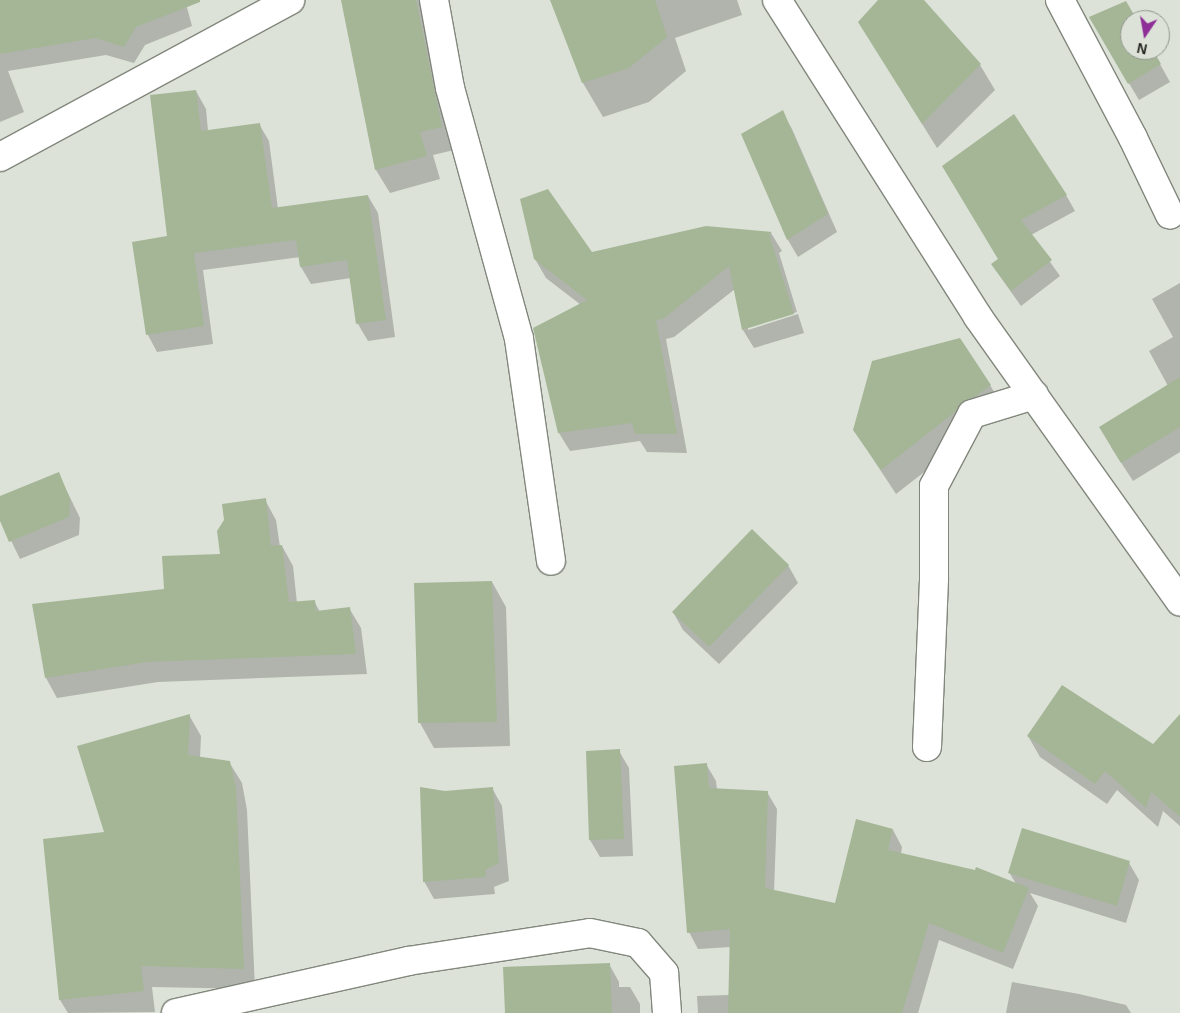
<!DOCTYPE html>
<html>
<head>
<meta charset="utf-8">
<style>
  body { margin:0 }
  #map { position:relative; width:1180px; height:1013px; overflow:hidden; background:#dce2d7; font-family:Arial,sans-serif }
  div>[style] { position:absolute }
  .shadow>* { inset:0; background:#0003 }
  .building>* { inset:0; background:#a5b697 }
  .roads { filter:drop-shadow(1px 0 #82877d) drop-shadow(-1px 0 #82877d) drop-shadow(0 1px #82877d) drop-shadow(0 -1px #82877d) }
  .minor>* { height:28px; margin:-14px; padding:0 14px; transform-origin:14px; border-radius:14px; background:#fff }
  .tertiary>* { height:28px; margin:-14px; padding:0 14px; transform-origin:14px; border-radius:14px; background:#fff }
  span { translate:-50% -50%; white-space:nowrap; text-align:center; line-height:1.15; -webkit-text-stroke:4.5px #dce2d7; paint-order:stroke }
  .north { position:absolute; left:1120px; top:10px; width:50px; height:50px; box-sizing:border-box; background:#dce2d7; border:1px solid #92978f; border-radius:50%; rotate:192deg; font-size:14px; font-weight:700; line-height:20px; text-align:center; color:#242622 }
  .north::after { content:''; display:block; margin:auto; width:18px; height:22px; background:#8e2f98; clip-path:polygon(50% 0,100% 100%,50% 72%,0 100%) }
</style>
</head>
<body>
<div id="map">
  <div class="shadow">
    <div style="clip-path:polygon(0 0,185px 0,192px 26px,145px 45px,134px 63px,106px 55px,8px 71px,24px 112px,0 122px)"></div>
    <div style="clip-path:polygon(342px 0,421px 0,454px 150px,433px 155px,440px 179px,390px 193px,376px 170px)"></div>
    <div style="clip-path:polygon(551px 0,737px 0,742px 15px,675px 38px,686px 71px,649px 102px,603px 117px,583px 83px)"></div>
    <div style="clip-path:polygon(880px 0,922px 0,980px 65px,995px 90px,937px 148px,859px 22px)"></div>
    <div style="clip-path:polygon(1090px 18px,1136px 20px,1130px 20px,1130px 50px,1152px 50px,1170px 82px,1139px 100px)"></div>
    <div style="clip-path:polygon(196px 91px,206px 109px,208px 131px,259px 124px,269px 141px,278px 209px,368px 196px,378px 213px,395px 337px,368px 341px,358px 324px,351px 278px,311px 284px,301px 267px,300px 257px,203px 270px,213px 344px,157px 352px,148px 335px,133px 243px,168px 237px)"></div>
    <div style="clip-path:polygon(782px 112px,792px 129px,837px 232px,798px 257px,788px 240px,743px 134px)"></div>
    <div style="clip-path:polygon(944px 166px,1066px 195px,1075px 211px,1031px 235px,1060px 276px,1021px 306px,992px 265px,999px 260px)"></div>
    <div style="clip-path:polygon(706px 228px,771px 233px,782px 251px,779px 253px,797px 312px,748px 327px,748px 330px,798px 314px,804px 333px,754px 348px,743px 330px,735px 289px,674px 337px,666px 339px,687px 453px,647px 452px,640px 441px,570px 451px,559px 433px,581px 305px,546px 278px,535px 259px,591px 254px)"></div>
    <div style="clip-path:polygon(1180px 283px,1180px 452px,1133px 481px,1111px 447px,1168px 386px,1149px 351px,1173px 337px,1152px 299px)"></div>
    <div style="clip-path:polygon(990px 385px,1005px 410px,976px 427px,969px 437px,896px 494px,854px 430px)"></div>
    <div style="clip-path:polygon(58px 473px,80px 518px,79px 535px,20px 559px,0 518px,0 497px)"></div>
    <div style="clip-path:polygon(265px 500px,276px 520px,280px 547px,282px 546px,293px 566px,297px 603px,314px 601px,320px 612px,349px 608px,361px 628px,367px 674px,158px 682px,57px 698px,46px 678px,165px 590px,221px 555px)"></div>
    <div style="clip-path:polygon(788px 565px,798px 583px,719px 664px,683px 630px,673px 612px)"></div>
    <div style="clip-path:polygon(492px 582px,506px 607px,510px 746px,434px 748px,420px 723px,415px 584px)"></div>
    <div style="clip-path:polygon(189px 715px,201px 736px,200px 758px,229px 762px,242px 783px,247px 810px,255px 989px,152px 987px,155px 1012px,68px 1013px,60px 1000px,44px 840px,106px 834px)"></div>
    <div style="clip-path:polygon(1180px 716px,1180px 826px,1163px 811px,1158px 827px,1117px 790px,1107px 804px,1040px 757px,1028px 736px,1154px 745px)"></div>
    <div style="clip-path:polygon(619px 751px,629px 768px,633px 856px,600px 857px,590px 840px)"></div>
    <div style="clip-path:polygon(706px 764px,716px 781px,717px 790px,767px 792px,777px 809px,774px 892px,836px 905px,893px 830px,902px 847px,901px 854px,1016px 884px,1009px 872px,1129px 863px,1139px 880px,1126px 923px,1030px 893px,1038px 906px,1013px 969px,939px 940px,918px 1013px,698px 1013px,697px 996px,729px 995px,731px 947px,698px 949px,689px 932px)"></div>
    <div style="clip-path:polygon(492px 788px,502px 806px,509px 881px,494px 887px,495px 894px,434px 899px,424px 881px,445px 792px)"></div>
    <div style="clip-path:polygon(609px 964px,619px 982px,619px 987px,630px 987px,640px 1004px,640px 1013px,507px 1013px)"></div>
    <div style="clip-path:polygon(1012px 982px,1079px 994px,1126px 1005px,1131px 1013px,1006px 1013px)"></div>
  </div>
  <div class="building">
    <div style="clip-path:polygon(0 0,200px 0,200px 2px,136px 27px,124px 47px,95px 38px,0 54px)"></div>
    <div style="clip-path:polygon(341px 0,416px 0,442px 127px,420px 132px,427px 156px,375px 170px)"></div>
    <div style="clip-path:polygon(550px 0,655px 0,667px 37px,629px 68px,582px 83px)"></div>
    <div style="clip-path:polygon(878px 0,924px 0,981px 64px,922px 124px,858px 22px)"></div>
    <div style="clip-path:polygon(1126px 1px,1137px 20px,1130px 20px,1130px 50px,1153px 50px,1161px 64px,1128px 84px,1089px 17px)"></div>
    <div style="clip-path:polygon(196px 90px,201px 131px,260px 123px,272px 208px,368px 195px,386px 320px,356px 324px,347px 260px,300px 267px,296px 240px,194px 253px,204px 326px,146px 335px,132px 242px,167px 236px,150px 95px)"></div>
    <div style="clip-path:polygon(783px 110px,828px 214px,787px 240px,741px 134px)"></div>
    <div style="clip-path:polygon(1014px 114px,1067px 195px,1021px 220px,1052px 260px,1011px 291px,991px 264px,998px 259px,942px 166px)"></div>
    <div style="clip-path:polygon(548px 189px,592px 252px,706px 226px,772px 232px,769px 234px,794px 314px,742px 330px,729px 266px,663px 319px,656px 320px,677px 434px,635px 434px,632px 423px,558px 433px,533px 328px,587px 300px,534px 259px,520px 199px)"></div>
    <div style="clip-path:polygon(960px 338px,991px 385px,976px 396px,962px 402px,955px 412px,881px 470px,853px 430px,872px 361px)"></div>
    <div style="clip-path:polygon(1180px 377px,1180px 427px,1121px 463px,1099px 427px)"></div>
    <div style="clip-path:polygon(59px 472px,70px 499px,69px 517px,9px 542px,0 521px,0 496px)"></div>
    <div style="clip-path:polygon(266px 498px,271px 546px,282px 545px,289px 602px,315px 600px,316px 611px,350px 607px,356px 654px,147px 662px,45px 678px,32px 604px,164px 589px,162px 556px,220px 554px,217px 531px,224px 520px,222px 504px)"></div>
    <div style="clip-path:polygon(752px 529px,789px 565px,709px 647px,672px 612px)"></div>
    <div style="clip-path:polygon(492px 581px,497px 722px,418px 723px,414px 583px)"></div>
    <div style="clip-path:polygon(1062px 685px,1153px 744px,1180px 714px,1180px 817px,1151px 792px,1146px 808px,1105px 771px,1095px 784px,1027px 736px)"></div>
    <div style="clip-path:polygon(190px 714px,188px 755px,230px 761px,236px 788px,244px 969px,141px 966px,144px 991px,59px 1000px,43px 839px,104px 832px,77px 746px)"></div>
    <div style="clip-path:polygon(620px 749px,624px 839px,589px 840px,586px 751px)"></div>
    <div style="clip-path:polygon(707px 763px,709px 788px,768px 791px,765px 888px,835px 903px,856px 819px,893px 829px,888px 850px,975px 870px,976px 867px,1029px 888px,1003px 953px,929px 923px,902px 1013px,728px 1013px,730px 929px,687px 933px,674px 766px)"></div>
    <div style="clip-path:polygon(420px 787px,445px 791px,493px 787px,499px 863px,485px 870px,486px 877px,423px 882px)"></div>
    <div style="clip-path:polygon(1022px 828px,1130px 861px,1117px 906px,1008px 873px)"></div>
    <div style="clip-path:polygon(610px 963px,612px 1013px,505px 1013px,503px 967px)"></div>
  </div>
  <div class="roads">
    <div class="minor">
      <div style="left:434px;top:0;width:89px;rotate:79.7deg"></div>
      <div style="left:450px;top:88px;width:260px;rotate:74.6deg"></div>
      <div style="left:519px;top:339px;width:224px;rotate:81.8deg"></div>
      <div style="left:777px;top:0;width:375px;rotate:57.6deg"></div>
      <div style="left:978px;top:317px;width:349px;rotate:54.6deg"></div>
      <div style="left:1060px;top:0;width:156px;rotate:62.1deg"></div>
      <div style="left:1133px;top:138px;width:85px;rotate:64.3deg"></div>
      <div style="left:927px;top:747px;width:169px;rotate:-87.6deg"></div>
      <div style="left:934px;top:578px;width:92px;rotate:-90deg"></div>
      <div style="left:934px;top:486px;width:81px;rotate:-62.2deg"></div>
      <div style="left:972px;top:414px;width:65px;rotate:-17deg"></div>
      <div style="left:176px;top:1013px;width:238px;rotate:-12.6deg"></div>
      <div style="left:408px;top:961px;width:184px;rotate:-8.7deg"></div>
      <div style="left:590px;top:933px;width:49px;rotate:11.8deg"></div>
      <div style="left:638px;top:943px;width:40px;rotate:49deg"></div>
      <div style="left:664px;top:973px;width:40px;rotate:85.7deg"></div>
    </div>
    <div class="tertiary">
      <div style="left:0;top:157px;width:330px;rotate:-28.4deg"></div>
    </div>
  </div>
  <div class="north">N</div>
</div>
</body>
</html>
